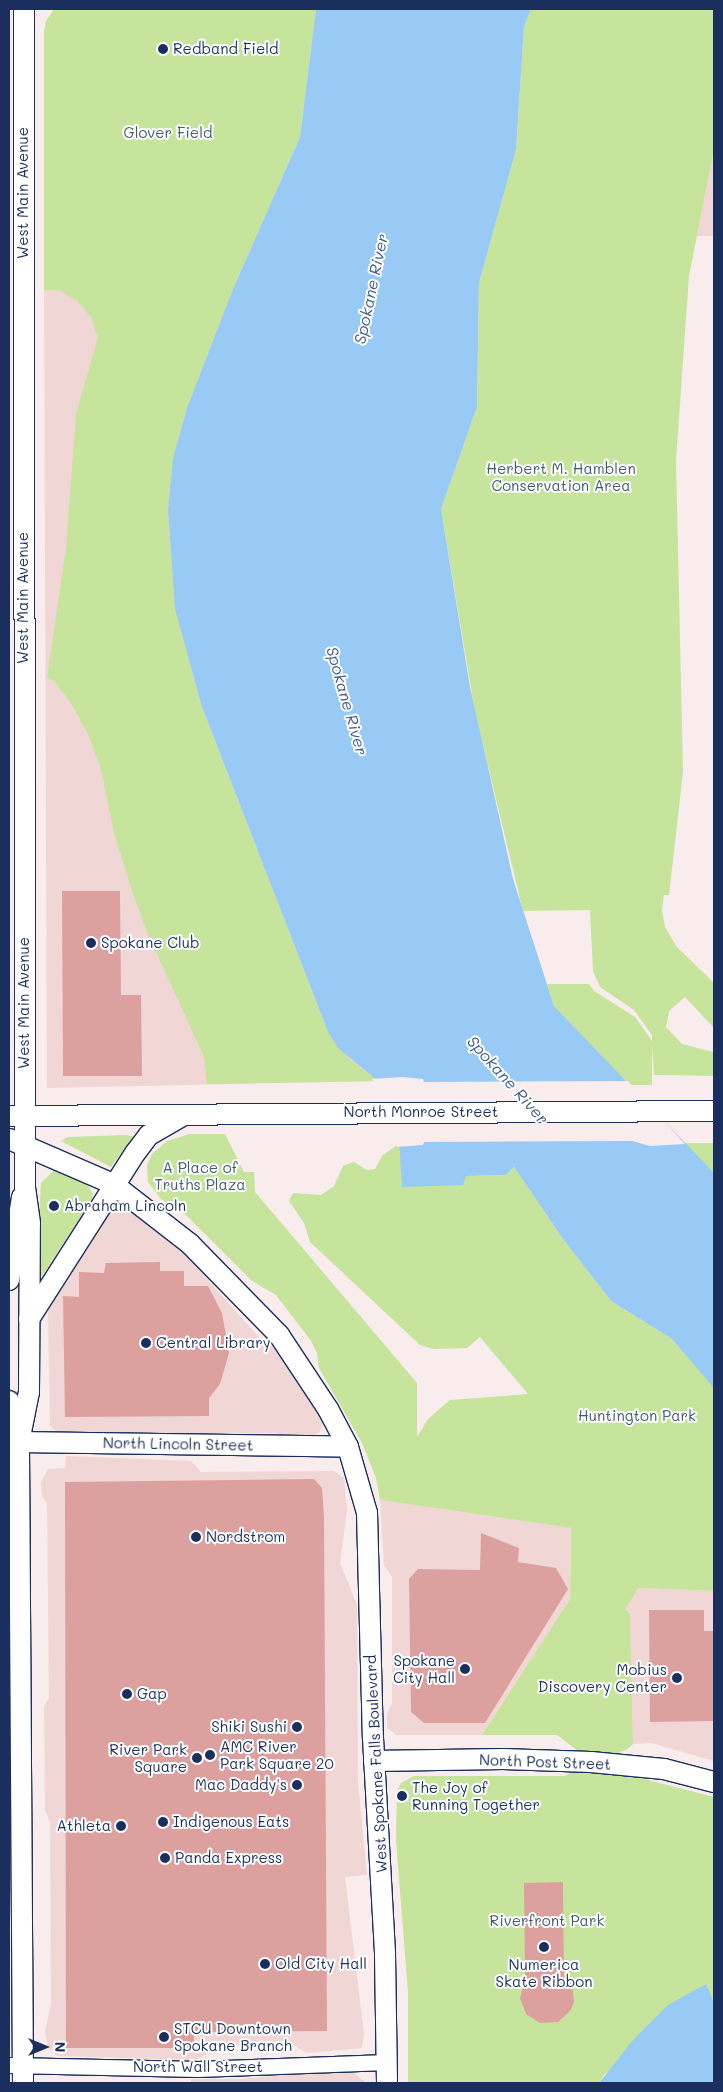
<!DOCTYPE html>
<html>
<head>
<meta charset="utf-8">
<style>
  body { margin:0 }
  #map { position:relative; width:723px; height:2092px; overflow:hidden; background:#f8ecec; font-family:Mali,sans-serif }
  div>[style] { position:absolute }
  .built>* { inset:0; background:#f0d6d5 }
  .green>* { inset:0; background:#c6e49c }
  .water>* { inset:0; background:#99c9f5 }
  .pier>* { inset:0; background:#f8ecec }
  .building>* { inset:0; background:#dca19f }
  .roads { filter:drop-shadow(1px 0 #1b2f5e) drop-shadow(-1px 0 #1b2f5e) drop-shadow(0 1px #1b2f5e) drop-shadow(0 -1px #1b2f5e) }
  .street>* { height:15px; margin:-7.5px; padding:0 7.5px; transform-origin:7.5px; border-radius:7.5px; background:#fff }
  .secondary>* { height:20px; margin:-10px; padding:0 10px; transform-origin:10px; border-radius:10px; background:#fff }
  .dots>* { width:14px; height:14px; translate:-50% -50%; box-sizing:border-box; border:2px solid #fff; border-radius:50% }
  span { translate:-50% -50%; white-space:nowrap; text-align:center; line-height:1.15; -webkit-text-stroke:4px #fff; paint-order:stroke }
  .poi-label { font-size:15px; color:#1b2f5e }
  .left { translate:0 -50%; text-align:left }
  .right { translate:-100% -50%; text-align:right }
  .park-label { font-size:15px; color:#465c6e }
  .street-label { font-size:15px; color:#1b2f5e }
  .water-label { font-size:16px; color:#415d8b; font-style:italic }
  .frame { position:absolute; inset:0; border:10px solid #1b2f5e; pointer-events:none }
  .north { position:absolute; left:20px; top:2022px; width:50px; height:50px; -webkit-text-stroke:4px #fff; paint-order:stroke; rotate:90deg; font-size:14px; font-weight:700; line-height:20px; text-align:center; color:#1b2f5e }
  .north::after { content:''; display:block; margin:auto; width:18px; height:22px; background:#1b2f5e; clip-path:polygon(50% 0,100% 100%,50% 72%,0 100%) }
</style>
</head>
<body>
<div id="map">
  <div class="built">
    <div style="clip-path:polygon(714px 150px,714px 236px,697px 236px)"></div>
    <div style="clip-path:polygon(233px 289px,185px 961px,328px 1032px,378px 1081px,47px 1088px,44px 290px)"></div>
    <div style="clip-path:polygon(122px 1205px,129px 1205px,184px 1248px,192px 1262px,263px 1342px,277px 1349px,320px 1414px,323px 1423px,320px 1432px,310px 1437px,284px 1437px,276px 1433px,62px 1435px,50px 1426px,48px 1308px,112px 1208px)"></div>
    <div style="clip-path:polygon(66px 1456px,191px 1461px,201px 1472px,334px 1471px,344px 1478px,347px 1510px,340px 1563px,357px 1605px,358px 1782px,367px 1875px,345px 1877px,364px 2034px,362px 2048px,307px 2053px,295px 2046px,224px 2045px,196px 2060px,57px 2056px,48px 2048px,45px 2031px,51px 2004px,50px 1822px,45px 1810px,44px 1706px,49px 1698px,47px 1504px,42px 1496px,41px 1482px,48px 1469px,65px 1468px)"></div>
    <div style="clip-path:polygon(380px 1500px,571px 1528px,570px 1599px,482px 1735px,397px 1735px,387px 1728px,387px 1714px,392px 1703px,392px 1577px,384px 1565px)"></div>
    <div style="clip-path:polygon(637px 1588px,714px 1591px,714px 1761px,651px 1743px,633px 1744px,630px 1613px,625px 1610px)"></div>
    <div style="clip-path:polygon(321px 2071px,352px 2071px,366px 2083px,191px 2083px,191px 2079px,242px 2079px)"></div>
  </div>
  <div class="green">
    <div style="clip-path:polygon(54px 9px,316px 9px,300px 137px,233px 289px,187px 408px,173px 458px,168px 509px,175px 609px,202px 707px,328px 1032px,350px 1059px,378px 1081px,207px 1084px,204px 1057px,147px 932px,132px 891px,114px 833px,101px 769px,88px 734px,71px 703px,54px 681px,47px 678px,66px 548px,76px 414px,98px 337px,91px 317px,77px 301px,59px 290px,44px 290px,44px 32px,46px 21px)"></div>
    <div style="clip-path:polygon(531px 9px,714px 9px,714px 150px,689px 276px,676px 460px,683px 772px,669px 895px,664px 895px,662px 910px,665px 927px,676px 946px,714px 983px,714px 1028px,685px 997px,669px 1011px,666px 1027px,682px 1044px,713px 1052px,714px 1076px,654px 1075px,652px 1044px,652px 1085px,628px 1085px,554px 1006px,547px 984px,589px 984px,594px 991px,635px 1017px,652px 1041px,652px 1035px,634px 1010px,600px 987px,593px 971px,590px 910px,523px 911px,475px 712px,441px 509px,477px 407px,479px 283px,516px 150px,524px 27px)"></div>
    <div style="clip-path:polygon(190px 1134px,225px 1134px,244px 1172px,254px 1172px,255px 1192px,417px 1383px,417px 1437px,428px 1419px,450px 1400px,528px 1394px,480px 1337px,467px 1348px,434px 1349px,420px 1345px,310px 1242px,304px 1223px,289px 1201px,293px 1193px,321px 1195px,334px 1186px,343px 1166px,354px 1162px,367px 1170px,375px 1169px,382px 1156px,400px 1143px,403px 1187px,466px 1176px,506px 1175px,514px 1167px,563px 1239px,611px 1301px,672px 1339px,714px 1387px,714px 1591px,638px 1588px,625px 1610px,630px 1613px,633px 1744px,626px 1750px,611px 1755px,578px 1751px,557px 1735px,482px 1735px,570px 1599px,571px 1528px,380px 1500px,376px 1478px,362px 1443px,319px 1368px,317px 1353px,311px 1341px,276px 1295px,252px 1281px,186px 1215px,161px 1199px,148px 1182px,147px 1165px,152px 1154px,167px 1141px)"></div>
    <div style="clip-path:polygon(127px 1135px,134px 1137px,111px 1167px,61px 1141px,68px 1137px)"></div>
    <div style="clip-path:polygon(683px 1143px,714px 1143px,714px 1173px,692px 1153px)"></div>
    <div style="clip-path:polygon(54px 1170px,85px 1181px,93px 1194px,92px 1200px,42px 1276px,38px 1277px,36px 1274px,41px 1183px)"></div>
    <div style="clip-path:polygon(573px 1771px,621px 1773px,714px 1797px,714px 2003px,705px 1984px,604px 2075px,599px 2083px,408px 2083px,408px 1993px,396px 1840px,397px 1791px,401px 1783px,414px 1776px,565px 1776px)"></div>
  </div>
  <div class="water">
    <div style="clip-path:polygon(316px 9px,531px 9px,524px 27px,516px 150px,479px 283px,477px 407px,441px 509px,470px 687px,513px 879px,554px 1006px,714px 1173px,714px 1388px,672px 1339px,611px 1301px,563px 1239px,514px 1167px,506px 1175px,466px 1176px,463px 1185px,402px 1187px,398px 1122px,378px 1081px,338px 1048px,328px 1032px,202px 707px,175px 609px,168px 509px,173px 458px,187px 408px,233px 289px,300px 137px)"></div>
    <div style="clip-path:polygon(706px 1984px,714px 2003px,714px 2083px,599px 2083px,633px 2040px,668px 2005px)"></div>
  </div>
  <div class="pier">
    <div style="clip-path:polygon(402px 1077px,423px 1079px,424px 1082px,628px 1081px,685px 1144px,650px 1146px,632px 1141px,424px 1142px,423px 1145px,397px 1147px,396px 1123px,383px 1094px,372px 1079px)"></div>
  </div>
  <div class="building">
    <div style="clip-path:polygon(62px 891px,120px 891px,121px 995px,141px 995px,142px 1076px,63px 1076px)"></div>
    <div style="clip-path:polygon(160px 1262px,160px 1271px,184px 1271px,184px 1286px,208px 1286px,222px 1313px,229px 1353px,220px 1384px,209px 1398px,209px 1416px,65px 1417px,63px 1296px,79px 1297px,79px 1272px,104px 1273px,106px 1263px)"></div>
    <div style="clip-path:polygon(314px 1479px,322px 1488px,324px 1518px,327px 2031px,194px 2032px,194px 2048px,66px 2048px,65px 1482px)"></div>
    <div style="clip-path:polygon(481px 1533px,519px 1548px,518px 1562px,556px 1568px,568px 1589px,485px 1723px,424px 1723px,411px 1712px,409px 1579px,418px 1569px,480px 1570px)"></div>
    <div style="clip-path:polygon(649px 1610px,704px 1610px,704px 1631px,714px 1631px,714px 1721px,650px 1722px)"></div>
    <div style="clip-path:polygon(563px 1882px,564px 1975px,572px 1985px,574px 2002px,571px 2010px,558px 2022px,540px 2023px,526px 2014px,520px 1998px,525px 1979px,524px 1883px)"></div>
  </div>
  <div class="roads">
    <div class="street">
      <div style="left:9px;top:2065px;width:189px;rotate:1.2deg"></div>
      <div style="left:198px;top:2069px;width:189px;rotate:-2.1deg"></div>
    </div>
    <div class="secondary">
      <div style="left:9px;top:1116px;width:705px;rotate:-0.41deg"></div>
      <div style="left:9px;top:1139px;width:113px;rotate:23.4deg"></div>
      <div style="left:113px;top:1184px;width:98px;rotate:37.9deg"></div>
      <div style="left:190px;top:1244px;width:127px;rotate:45.6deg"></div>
      <div style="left:279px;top:1335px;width:89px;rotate:56.5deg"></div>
      <div style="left:328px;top:1409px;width:43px;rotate:62.2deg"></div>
      <div style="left:348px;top:1447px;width:69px;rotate:73.9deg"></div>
      <div style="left:367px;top:1513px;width:225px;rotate:88.5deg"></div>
      <div style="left:373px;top:1738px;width:217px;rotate:86.8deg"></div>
      <div style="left:385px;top:1955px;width:128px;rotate:89.1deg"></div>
      <div style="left:9px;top:1280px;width:84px;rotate:-81.1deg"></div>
      <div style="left:29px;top:1319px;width:198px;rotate:-57.4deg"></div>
      <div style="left:136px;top:1152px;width:21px;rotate:-53deg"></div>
      <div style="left:149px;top:1135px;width:40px;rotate:-29.7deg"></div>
      <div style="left:9px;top:1401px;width:35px;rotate:77deg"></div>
      <div style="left:9px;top:1442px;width:339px;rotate:0.8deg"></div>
      <div style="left:374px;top:1761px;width:129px;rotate:-0.9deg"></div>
      <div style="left:503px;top:1759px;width:88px;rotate:2deg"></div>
      <div style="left:591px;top:1762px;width:73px;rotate:5.5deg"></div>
      <div style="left:664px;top:1769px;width:52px;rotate:14.6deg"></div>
      <div style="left:23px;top:2083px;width:641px;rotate:-90.36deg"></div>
      <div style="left:19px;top:1442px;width:51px;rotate:-78.7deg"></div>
      <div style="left:29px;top:1392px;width:169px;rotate:-89.7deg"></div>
      <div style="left:30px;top:1223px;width:35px;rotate:-98deg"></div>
      <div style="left:25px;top:1188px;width:1179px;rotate:-90.05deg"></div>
    </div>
  </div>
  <div class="dots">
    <div style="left:163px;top:49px;background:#1b2f5e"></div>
    <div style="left:91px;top:943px;background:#1b2f5e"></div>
    <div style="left:54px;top:1206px;background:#1b2f5e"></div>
    <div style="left:146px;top:1343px;background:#1b2f5e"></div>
    <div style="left:196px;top:1537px;background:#1b2f5e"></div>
    <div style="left:465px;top:1669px;background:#1b2f5e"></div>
    <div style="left:677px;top:1678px;background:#1b2f5e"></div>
    <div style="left:127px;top:1694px;background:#1b2f5e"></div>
    <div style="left:297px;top:1727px;background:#1b2f5e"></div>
    <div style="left:210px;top:1755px;background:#1b2f5e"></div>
    <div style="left:197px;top:1758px;background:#1b2f5e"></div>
    <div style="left:297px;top:1785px;background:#1b2f5e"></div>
    <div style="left:402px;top:1796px;background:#1b2f5e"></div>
    <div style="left:163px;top:1822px;background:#1b2f5e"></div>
    <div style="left:121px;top:1826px;background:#1b2f5e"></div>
    <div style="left:165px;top:1858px;background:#1b2f5e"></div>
    <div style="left:544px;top:1947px;background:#1b2f5e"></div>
    <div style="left:265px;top:1964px;background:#1b2f5e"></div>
    <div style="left:164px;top:2037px;background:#1b2f5e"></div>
  </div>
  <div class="poi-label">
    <span class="left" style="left:173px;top:49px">Redband Field</span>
    <span class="left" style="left:101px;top:943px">Spokane Club</span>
    <span class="left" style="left:64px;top:1206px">Abraham Lincoln</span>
    <span class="left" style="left:156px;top:1343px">Central Library</span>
    <span class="left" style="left:206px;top:1537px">Nordstrom</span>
    <span class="right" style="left:455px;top:1669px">Spokane<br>City Hall</span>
    <span class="right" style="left:667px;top:1678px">Mobius<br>Discovery Center</span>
    <span class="left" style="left:137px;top:1694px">Gap</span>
    <span class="right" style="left:287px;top:1727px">Shiki Sushi</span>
    <span class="left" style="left:220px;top:1755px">AMC River<br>Park Square 20</span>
    <span class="right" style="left:187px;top:1758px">River Park<br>Square</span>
    <span class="right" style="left:287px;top:1785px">Mac Daddy's</span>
    <span class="left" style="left:412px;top:1796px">The Joy of<br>Running Together</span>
    <span class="left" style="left:173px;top:1822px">Indigenous Eats</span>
    <span class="right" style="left:111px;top:1826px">Athleta</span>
    <span class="left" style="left:175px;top:1858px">Panda Express</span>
    <span class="left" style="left:275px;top:1964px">Old City Hall</span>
    <span style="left:544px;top:1973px">Numerica<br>Skate Ribbon</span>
    <span class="left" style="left:174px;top:2037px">STCU Downtown<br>Spokane Branch</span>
  </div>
  <div class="park-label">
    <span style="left:168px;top:133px">Glover Field</span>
    <span style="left:561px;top:477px">Herbert M. Hamblen<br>Conservation Area</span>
    <span style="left:200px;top:1176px">A Place of<br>Truths Plaza</span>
    <span style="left:637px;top:1416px">Huntington Park</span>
    <span style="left:547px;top:1921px">Riverfront Park</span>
  </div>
  <div class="street-label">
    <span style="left:23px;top:193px;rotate:-90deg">West Main Avenue</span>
    <span style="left:23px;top:598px;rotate:-90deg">West Main Avenue</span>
    <span style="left:24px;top:1003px;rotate:-90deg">West Main Avenue</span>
    <span style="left:421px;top:1112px">North Monroe Street</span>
    <span style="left:178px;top:1444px;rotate:1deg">North Lincoln Street</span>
    <span style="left:545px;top:1762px;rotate:2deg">North Post Street</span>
    <span style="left:376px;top:1764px;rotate:-93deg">West Spokane Falls Boulevard</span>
    <span style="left:198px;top:2067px">North Wall Street</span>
  </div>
  <div class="water-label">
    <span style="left:371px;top:289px;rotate:-78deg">Spokane River</span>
    <span style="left:347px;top:701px;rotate:74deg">Spokane River</span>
    <span style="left:508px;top:1080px;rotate:48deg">Spokane River</span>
  </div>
  <div class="frame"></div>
  <div class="north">N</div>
</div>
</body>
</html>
